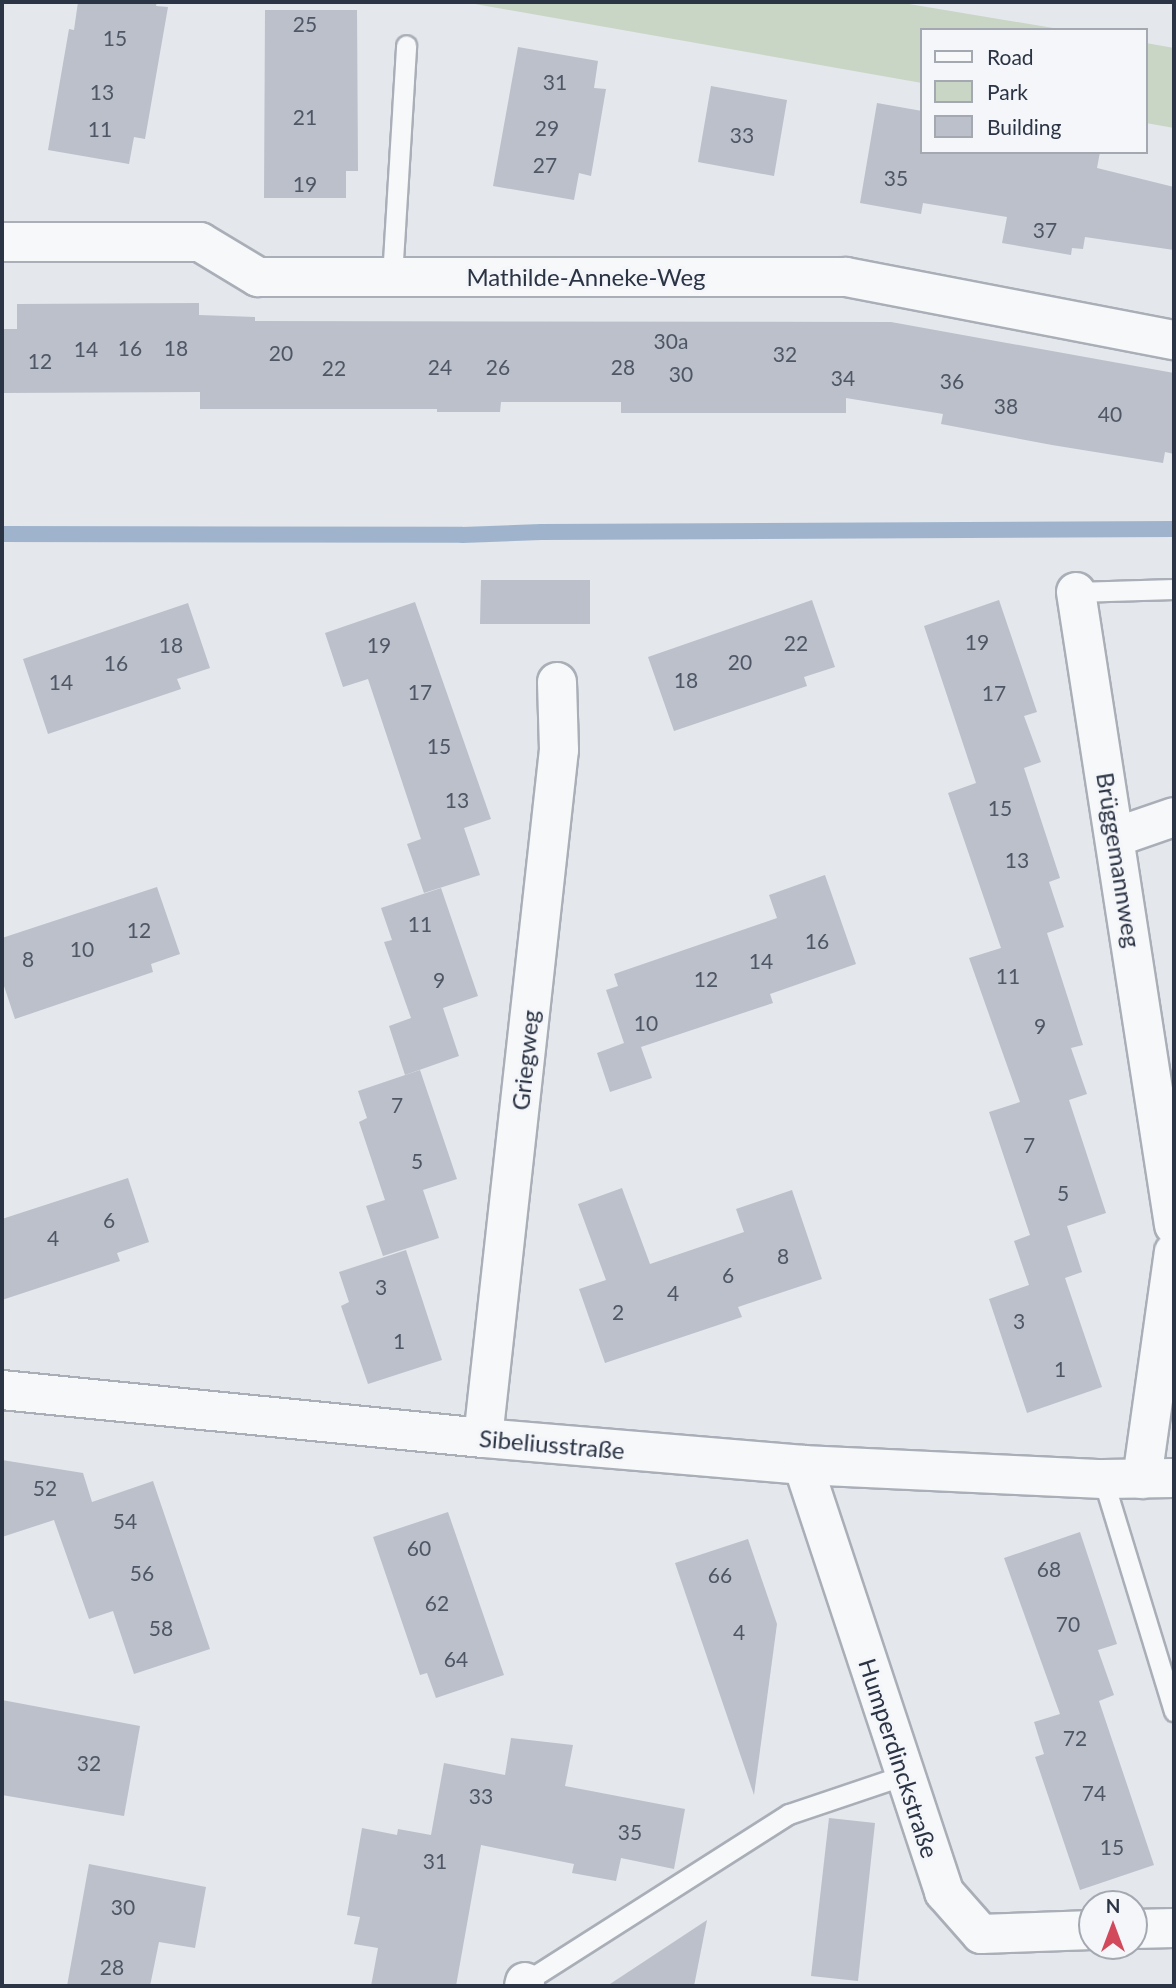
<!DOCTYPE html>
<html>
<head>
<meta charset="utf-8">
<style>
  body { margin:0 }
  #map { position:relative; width:1176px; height:1988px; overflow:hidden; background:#e4e7ec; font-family:Lato,sans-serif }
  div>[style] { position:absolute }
  .green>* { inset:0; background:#c9d6c5 }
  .stream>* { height:16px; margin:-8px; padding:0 8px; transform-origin:8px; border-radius:8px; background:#9fb4cc }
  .building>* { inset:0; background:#bbc0ca }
  .roads { filter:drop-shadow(2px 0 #a9aeb7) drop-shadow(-2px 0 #a9aeb7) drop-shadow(0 2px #a9aeb7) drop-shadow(0 -2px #a9aeb7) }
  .service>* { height:19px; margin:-9.5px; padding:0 9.5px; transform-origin:9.5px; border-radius:9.5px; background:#f7f8fa }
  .minor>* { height:38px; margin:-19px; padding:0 19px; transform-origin:19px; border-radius:19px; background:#f7f8fa }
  span { translate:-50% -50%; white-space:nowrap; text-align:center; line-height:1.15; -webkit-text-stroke:6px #f4f6f9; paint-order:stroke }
  .number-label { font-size:21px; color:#4f5766 }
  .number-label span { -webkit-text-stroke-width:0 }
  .street-label { font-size:24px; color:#2b3445 }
  .frame { position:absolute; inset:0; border:4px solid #2b3445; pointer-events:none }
  .legend { position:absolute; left:920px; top:28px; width:228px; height:126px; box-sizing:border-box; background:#f4f6f9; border:2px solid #a4a8b1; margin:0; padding:9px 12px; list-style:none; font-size:21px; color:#2b3445 }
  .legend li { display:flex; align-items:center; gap:14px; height:35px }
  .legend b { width:35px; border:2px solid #a4a8b1 }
  .north { position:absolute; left:1078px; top:1890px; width:70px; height:70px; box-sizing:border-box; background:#f4f6f9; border:2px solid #a4a8b1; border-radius:50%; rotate:0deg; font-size:19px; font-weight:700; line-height:28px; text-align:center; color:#2b3445 }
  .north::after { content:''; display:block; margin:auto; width:24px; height:32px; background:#d1495b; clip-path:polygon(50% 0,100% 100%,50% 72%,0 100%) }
</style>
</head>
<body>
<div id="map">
  <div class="green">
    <div style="clip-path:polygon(464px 2px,897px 2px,1065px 30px,922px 30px,922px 83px)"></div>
    <div style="clip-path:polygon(1146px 43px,1174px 48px,1174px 128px,1146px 123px)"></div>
  </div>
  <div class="stream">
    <div style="left:2px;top:534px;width:460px;rotate:0.1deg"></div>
    <div style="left:462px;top:535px;width:79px;rotate:-2.2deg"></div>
    <div style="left:541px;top:532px;width:633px;rotate:-0.27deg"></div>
  </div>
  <div class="building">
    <div style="clip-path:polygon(78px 2px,157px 2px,156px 6px,168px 7px,145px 139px,134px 137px,129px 164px,48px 150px,69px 29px,74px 30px)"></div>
    <div style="clip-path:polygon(265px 10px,357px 10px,358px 171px,346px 171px,346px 198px,264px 198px)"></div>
    <div style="clip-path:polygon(518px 47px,598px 61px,594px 88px,606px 89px,591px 176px,579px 173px,574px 200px,493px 186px)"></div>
    <div style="clip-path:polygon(711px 86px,787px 100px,774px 176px,698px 162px)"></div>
    <div style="clip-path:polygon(877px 103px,922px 111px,922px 152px,1100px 152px,1097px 168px,1174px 187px,1174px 250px,1085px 237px,1083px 249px,1072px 248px,1071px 255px,1002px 243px,1007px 217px,923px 203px,921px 214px,860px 203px)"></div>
    <div style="clip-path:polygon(199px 303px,199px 315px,255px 317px,255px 321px,891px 322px,1174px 373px,1174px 454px,1165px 452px,1163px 463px,1052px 445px,941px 424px,943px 414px,846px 398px,846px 413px,621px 413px,621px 402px,501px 402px,500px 412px,437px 412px,437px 409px,200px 409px,200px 392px,2px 393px,2px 329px,17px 329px,17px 304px)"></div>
    <div style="clip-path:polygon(481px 580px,590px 580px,590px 624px,480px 624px)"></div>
    <div style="clip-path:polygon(812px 600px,835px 667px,804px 677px,807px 686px,674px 731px,648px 657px)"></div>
    <div style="clip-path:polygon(999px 600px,1037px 712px,1024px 716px,1041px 762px,1024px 768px,1060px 878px,1049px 882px,1064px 927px,1047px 933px,1083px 1045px,1071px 1048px,1087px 1094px,1069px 1100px,1106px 1213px,1067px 1226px,1082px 1272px,1065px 1278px,1102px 1387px,1027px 1413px,989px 1299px,1029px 1285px,1014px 1241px,1030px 1235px,989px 1112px,1020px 1102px,969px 958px,1001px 948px,948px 793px,976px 783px,924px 626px)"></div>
    <div style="clip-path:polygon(415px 602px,491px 819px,464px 828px,480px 875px,424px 893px,407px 844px,421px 839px,368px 679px,343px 687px,325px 633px)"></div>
    <div style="clip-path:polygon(188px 603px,210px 668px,177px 679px,181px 689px,48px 734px,23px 659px)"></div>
    <div style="clip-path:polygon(825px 875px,856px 964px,770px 994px,773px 1003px,641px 1047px,652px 1078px,610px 1092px,597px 1053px,624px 1043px,606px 990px,618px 986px,614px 974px,777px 918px,769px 895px)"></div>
    <div style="clip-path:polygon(157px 887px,180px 954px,151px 964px,153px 972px,15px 1019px,2px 980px,2px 938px)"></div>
    <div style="clip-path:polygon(441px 888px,478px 996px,443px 1008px,459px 1056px,405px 1075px,389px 1026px,411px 1018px,384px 942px,392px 940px,381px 908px)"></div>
    <div style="clip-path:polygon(420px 1070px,457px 1179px,423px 1190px,439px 1238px,383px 1256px,366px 1206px,385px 1200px,359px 1122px,367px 1118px,358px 1091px)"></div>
    <div style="clip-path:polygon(128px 1178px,149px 1242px,117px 1253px,120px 1261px,2px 1300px,2px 1219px)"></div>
    <div style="clip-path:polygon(622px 1188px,650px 1264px,744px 1232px,736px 1209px,792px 1190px,822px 1279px,738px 1307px,742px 1317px,605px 1363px,579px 1289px,606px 1280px,578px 1204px)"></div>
    <div style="clip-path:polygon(406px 1250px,442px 1360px,368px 1384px,341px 1306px,349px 1302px,339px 1272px)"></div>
    <div style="clip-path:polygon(2px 1460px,83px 1473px,92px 1502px,153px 1481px,210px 1649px,134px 1674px,113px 1611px,89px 1619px,54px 1520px,2px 1537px)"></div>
    <div style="clip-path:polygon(448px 1512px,504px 1675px,436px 1698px,427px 1673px,420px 1675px,373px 1537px)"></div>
    <div style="clip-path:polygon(1080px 1532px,1117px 1644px,1098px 1650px,1114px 1695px,1099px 1701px,1154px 1865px,1080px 1890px,1035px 1757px,1044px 1754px,1034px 1722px,1060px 1714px,1004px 1558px)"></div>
    <div style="clip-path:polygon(748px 1539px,777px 1624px,754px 1795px,675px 1563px)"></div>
    <div style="clip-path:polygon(2px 1700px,140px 1726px,124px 1816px,2px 1795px)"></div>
    <div style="clip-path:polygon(511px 1738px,573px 1745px,565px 1786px,685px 1809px,674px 1869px,621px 1858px,616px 1881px,572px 1873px,574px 1864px,481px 1845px,456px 1986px,371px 1986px,378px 1948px,354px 1944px,360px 1917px,347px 1915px,362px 1828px,397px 1835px,398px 1829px,431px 1835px,444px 1763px,505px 1775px)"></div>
    <div style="clip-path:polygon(829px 1818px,875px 1823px,858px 1981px,811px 1976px)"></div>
    <div style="clip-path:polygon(89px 1864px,206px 1887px,195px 1948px,159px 1942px,150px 1986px,67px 1986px)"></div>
    <div style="clip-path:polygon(707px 1920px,694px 1986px,607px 1986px)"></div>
  </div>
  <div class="roads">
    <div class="service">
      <div style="left:392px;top:277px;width:232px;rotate:-86.5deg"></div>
      <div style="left:1076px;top:592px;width:98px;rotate:-1.8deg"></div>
      <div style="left:1103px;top:1479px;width:243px;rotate:73deg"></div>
      <div style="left:525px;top:1982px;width:313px;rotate:-32.5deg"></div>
      <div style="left:789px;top:1814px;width:121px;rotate:-18.7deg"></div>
    </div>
    <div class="minor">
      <div style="left:2px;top:242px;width:198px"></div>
      <div style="left:200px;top:242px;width:68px;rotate:31.1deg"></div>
      <div style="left:258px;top:277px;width:588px"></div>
      <div style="left:846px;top:277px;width:334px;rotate:10.9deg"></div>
      <div style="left:1076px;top:592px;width:641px;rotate:81.2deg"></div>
      <div style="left:1116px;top:837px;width:61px;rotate:-19deg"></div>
      <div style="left:2px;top:1390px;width:483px;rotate:5.7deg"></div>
      <div style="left:483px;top:1438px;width:321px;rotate:4.8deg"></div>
      <div style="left:803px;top:1465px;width:300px;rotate:2.7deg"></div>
      <div style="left:1103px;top:1479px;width:71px;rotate:-0.8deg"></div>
      <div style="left:483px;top:1438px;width:692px;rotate:-83.7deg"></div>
      <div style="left:559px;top:750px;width:68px;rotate:-91.7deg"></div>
      <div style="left:803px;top:1465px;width:450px;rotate:71.7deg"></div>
      <div style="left:944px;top:1892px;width:56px;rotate:48.6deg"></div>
      <div style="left:981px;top:1934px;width:111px;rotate:-2.1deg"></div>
      <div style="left:1142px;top:1479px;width:229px;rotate:-82deg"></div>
      <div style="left:1134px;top:1929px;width:40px;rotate:-1.4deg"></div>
      <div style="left:524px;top:1986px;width:4px;rotate:-76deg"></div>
    </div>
  </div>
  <div class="number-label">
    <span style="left:305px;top:24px">25</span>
    <span style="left:115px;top:38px">15</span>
    <span style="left:555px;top:82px">31</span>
    <span style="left:102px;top:92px">13</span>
    <span style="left:305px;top:117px">21</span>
    <span style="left:547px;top:128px">29</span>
    <span style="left:100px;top:129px">11</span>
    <span style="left:742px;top:135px">33</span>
    <span style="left:545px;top:165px">27</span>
    <span style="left:896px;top:178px">35</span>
    <span style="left:305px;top:184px">19</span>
    <span style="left:1045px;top:230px">37</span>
    <span style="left:671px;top:341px">30a</span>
    <span style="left:130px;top:348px">16</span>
    <span style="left:176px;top:348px">18</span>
    <span style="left:86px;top:349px">14</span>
    <span style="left:281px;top:353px">20</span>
    <span style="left:785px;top:354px">32</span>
    <span style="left:40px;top:361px">12</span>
    <span style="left:440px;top:367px">24</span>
    <span style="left:498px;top:367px">26</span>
    <span style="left:623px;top:367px">28</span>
    <span style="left:334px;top:368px">22</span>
    <span style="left:681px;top:374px">30</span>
    <span style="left:843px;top:378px">34</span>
    <span style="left:952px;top:381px">36</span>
    <span style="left:1006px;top:406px">38</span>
    <span style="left:1110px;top:414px">40</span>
    <span style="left:977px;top:642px">19</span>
    <span style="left:796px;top:643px">22</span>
    <span style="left:171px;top:645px">18</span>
    <span style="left:379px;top:645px">19</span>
    <span style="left:740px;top:662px">20</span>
    <span style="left:116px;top:663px">16</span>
    <span style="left:686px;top:680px">18</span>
    <span style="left:61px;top:682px">14</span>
    <span style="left:420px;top:692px">17</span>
    <span style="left:994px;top:693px">17</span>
    <span style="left:439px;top:746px">15</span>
    <span style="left:457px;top:800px">13</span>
    <span style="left:1000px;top:808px">15</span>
    <span style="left:1017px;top:860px">13</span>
    <span style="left:420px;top:924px">11</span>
    <span style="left:139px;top:930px">12</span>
    <span style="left:817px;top:941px">16</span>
    <span style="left:82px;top:949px">10</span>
    <span style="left:28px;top:959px">8</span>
    <span style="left:761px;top:961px">14</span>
    <span style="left:1008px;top:976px">11</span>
    <span style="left:706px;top:979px">12</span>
    <span style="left:439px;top:980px">9</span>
    <span style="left:646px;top:1023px">10</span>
    <span style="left:1040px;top:1026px">9</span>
    <span style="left:397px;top:1105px">7</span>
    <span style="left:1029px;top:1145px">7</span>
    <span style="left:417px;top:1161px">5</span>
    <span style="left:1063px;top:1193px">5</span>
    <span style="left:109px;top:1220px">6</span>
    <span style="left:53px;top:1238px">4</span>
    <span style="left:783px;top:1256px">8</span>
    <span style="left:728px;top:1275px">6</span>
    <span style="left:381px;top:1287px">3</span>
    <span style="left:673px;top:1293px">4</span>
    <span style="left:618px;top:1312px">2</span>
    <span style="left:1019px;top:1321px">3</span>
    <span style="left:399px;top:1341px">1</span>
    <span style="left:1060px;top:1369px">1</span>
    <span style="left:45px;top:1488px">52</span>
    <span style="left:125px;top:1521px">54</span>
    <span style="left:419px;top:1548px">60</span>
    <span style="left:1049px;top:1569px">68</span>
    <span style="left:142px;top:1573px">56</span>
    <span style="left:720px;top:1575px">66</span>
    <span style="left:437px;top:1603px">62</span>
    <span style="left:1068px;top:1624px">70</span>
    <span style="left:161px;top:1628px">58</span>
    <span style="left:739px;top:1632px">4</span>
    <span style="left:456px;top:1659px">64</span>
    <span style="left:1075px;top:1738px">72</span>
    <span style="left:89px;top:1763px">32</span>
    <span style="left:1094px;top:1793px">74</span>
    <span style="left:481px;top:1796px">33</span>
    <span style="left:630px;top:1832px">35</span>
    <span style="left:1112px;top:1847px">15</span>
    <span style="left:435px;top:1861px">31</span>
    <span style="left:123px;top:1907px">30</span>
    <span style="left:112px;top:1967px">28</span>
  </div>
  <div class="street-label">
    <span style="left:586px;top:277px">Mathilde-Anneke-Weg</span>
    <span style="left:1119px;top:860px;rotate:81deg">Brüggemannweg</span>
    <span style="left:525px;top:1060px;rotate:-84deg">Griegweg</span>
    <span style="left:552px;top:1444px;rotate:5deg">Sibeliusstraße</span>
    <span style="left:899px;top:1758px;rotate:72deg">Humperdinckstraße</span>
  </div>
  <div class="frame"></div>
  <ul class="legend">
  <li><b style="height:9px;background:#f7f8fa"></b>Road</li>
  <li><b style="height:19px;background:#c9d6c5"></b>Park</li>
  <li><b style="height:19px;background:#bbc0ca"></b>Building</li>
  </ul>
  <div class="north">N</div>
</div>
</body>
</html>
